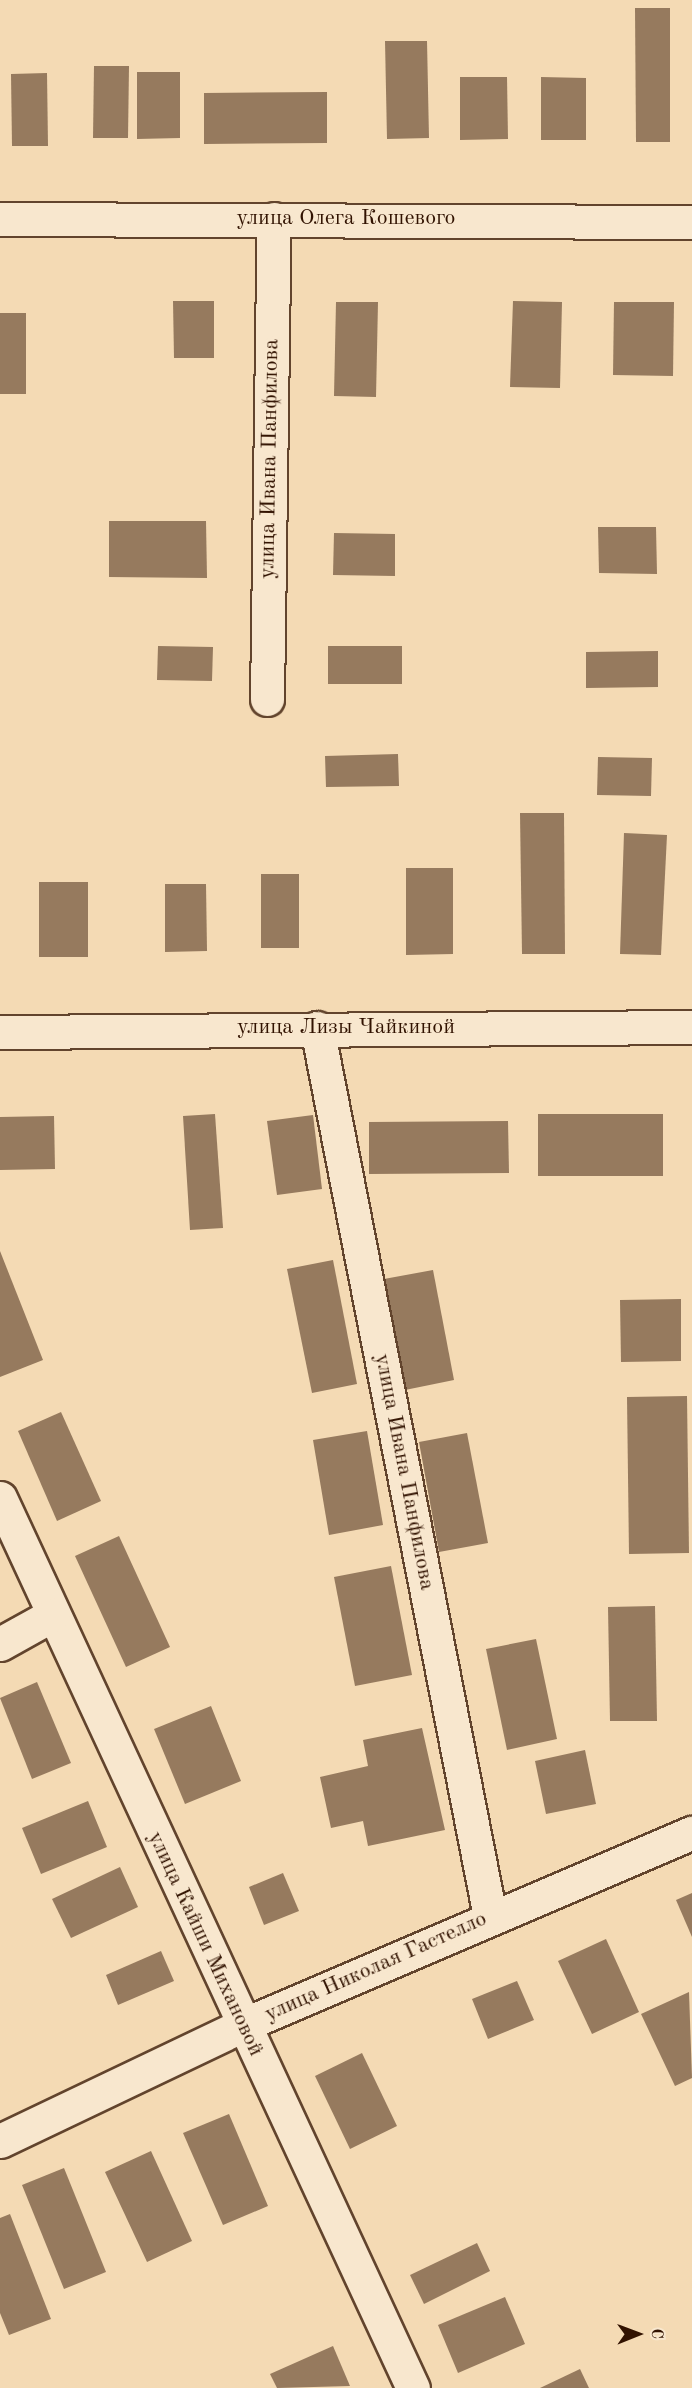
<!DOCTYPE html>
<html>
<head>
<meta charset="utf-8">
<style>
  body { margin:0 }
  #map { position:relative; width:692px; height:2388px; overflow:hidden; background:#f4dab4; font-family:"Old Standard TT",serif }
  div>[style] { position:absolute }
  .building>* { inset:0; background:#967a5e }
  .roads { filter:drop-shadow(2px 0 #62442d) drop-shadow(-2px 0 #62442d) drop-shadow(0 2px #62442d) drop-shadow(0 -2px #62442d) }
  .street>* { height:33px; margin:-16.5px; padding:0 16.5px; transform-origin:16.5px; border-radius:16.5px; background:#f8e7ce }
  span { translate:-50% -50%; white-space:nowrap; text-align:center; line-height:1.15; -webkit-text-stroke:5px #f8e7ce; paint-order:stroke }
  .street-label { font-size:22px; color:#311200 }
  .north { position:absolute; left:608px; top:2304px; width:60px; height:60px; -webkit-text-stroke:4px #f8e7ce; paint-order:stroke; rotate:89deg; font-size:16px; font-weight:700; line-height:24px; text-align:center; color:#311200 }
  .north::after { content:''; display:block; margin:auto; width:21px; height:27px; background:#311200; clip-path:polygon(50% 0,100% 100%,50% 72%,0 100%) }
</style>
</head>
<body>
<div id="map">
  <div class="building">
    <div style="clip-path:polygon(635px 8px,670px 8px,670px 142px,636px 142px)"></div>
    <div style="clip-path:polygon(385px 41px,427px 41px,429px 138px,387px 139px)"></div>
    <div style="clip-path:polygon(94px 66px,129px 66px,128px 138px,93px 138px)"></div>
    <div style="clip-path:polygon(137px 72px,180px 72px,180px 138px,137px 139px)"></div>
    <div style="clip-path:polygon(47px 73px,48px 146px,12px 146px,11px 74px)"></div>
    <div style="clip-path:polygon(460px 77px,507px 77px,508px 139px,460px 140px)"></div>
    <div style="clip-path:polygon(541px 77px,586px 78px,586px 140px,541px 140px)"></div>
    <div style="clip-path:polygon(327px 92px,327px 143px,204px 144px,204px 93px)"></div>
    <div style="clip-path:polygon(173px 301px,214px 301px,214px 358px,174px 358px)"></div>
    <div style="clip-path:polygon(513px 301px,562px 302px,560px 388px,510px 387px)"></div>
    <div style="clip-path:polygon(336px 302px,378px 302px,376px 397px,334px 396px)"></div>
    <div style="clip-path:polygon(614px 302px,674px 302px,673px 376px,613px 375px)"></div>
    <div style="clip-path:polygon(0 313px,26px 313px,26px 394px,0 394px)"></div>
    <div style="clip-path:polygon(109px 521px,206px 521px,207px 578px,109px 577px)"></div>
    <div style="clip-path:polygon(598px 527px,656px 527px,657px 574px,599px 573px)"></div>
    <div style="clip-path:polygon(334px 533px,395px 534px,395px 576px,333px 575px)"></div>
    <div style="clip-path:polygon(158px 646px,213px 647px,212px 681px,157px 680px)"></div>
    <div style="clip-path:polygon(328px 646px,402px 646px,402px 684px,328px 684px)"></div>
    <div style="clip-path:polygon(658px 651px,658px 687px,586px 688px,586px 652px)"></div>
    <div style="clip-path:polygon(398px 754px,399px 786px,326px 787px,325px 756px)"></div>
    <div style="clip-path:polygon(598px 757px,652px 758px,651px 796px,597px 795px)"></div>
    <div style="clip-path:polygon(520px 813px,564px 813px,565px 954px,522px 954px)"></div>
    <div style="clip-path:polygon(624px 833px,667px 835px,661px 955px,620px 954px)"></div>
    <div style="clip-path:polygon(406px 868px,453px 868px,453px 954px,406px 955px)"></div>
    <div style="clip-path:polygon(261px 874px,299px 874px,299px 948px,261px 948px)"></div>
    <div style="clip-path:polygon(39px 882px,88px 882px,88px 957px,39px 957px)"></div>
    <div style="clip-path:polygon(165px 884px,206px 884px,207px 951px,165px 952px)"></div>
    <div style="clip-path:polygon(215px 1114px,223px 1228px,190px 1230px,183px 1116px)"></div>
    <div style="clip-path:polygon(538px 1114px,663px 1114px,663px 1176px,538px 1176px)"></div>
    <div style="clip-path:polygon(313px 1115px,322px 1189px,277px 1195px,267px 1121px)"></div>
    <div style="clip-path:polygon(54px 1116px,55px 1169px,0 1170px,0 1117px)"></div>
    <div style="clip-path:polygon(508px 1121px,509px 1173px,369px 1174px,369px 1122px)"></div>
    <div style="clip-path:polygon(0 1251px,43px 1360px,0 1377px)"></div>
    <div style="clip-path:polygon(333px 1260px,357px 1384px,312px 1393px,287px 1269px)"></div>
    <div style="clip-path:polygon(433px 1270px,454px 1380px,405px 1390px,384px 1279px)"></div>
    <div style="clip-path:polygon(681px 1299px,681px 1361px,621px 1362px,620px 1300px)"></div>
    <div style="clip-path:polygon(687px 1396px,689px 1553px,629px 1554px,627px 1397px)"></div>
    <div style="clip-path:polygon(61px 1412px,101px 1501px,57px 1521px,18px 1431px)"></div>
    <div style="clip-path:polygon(367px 1431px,383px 1525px,329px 1535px,313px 1440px)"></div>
    <div style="clip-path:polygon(467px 1433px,488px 1543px,439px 1552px,419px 1442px)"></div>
    <div style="clip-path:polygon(119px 1536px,170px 1647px,126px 1667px,75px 1556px)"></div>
    <div style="clip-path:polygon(391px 1566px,412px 1675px,355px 1686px,334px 1577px)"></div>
    <div style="clip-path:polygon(655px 1606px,657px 1721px,610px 1721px,608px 1607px)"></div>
    <div style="clip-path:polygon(536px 1639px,557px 1739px,507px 1750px,486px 1649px)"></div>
    <div style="clip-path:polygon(37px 1682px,71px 1763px,32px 1779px,0 1698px)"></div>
    <div style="clip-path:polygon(211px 1706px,241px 1781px,185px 1804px,154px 1729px)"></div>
    <div style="clip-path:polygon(422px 1728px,445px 1830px,368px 1846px,363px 1821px,331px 1828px,320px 1777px,368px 1766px,363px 1740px)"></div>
    <div style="clip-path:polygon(585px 1750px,596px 1804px,546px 1814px,535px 1761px)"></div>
    <div style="clip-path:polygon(88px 1801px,107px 1847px,41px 1874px,22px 1828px)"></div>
    <div style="clip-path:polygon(120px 1867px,138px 1907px,71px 1938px,52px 1899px)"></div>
    <div style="clip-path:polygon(283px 1873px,299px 1911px,264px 1925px,249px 1887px)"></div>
    <div style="clip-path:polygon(692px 1893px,692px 1937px,676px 1900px)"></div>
    <div style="clip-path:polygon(606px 1939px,639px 2012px,592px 2034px,558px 1961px)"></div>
    <div style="clip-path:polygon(161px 1951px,174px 1981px,118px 2005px,106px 1975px)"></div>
    <div style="clip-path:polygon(517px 1981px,534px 2020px,488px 2039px,472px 1999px)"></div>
    <div style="clip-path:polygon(689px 1992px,692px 2078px,675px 2086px,641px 2014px)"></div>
    <div style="clip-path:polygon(362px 2053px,397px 2126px,350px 2149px,315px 2076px)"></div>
    <div style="clip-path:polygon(229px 2114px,268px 2206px,223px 2225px,183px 2133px)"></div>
    <div style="clip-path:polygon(151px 2151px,192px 2241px,147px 2262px,105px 2172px)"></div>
    <div style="clip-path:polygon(64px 2168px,106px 2272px,64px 2289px,22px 2185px)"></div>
    <div style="clip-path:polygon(10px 2214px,51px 2319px,9px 2335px,0 2313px,0 2218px)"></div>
    <div style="clip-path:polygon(477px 2243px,490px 2271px,424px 2304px,410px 2275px)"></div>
    <div style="clip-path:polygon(505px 2297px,525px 2344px,458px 2373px,438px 2325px)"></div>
    <div style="clip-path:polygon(333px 2346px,350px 2386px,277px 2388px,270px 2374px)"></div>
    <div style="clip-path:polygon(580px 2369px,589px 2388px,540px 2388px)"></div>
  </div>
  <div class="roads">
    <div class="street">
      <div style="left:0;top:219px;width:692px;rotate:0.25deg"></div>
      <div style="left:267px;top:699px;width:480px;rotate:-89.2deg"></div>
      <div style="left:317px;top:1028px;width:905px;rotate:78.98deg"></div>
      <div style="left:0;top:1032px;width:692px;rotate:-0.41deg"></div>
      <div style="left:0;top:1498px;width:981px;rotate:65.11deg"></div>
      <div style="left:0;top:1644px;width:60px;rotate:-29.1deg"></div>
      <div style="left:0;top:2141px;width:269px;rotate:-25.5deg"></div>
      <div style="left:243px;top:2025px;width:488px;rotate:-23.2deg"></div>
    </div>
  </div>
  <div class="street-label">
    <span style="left:346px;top:219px">улица Олега Кошевого</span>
    <span style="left:270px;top:459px;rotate:-89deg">улица Ивана Панфилова</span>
    <span style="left:346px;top:1028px">улица Лизы Чайкиной</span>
    <span style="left:404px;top:1472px;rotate:79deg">улица Ивана Панфилова</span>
    <span style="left:205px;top:1944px;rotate:65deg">улица Кайши Михановой</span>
    <span style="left:376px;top:1967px;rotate:-24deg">улица Николая Гастелло</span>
  </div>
  <div class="north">С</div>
</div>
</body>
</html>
